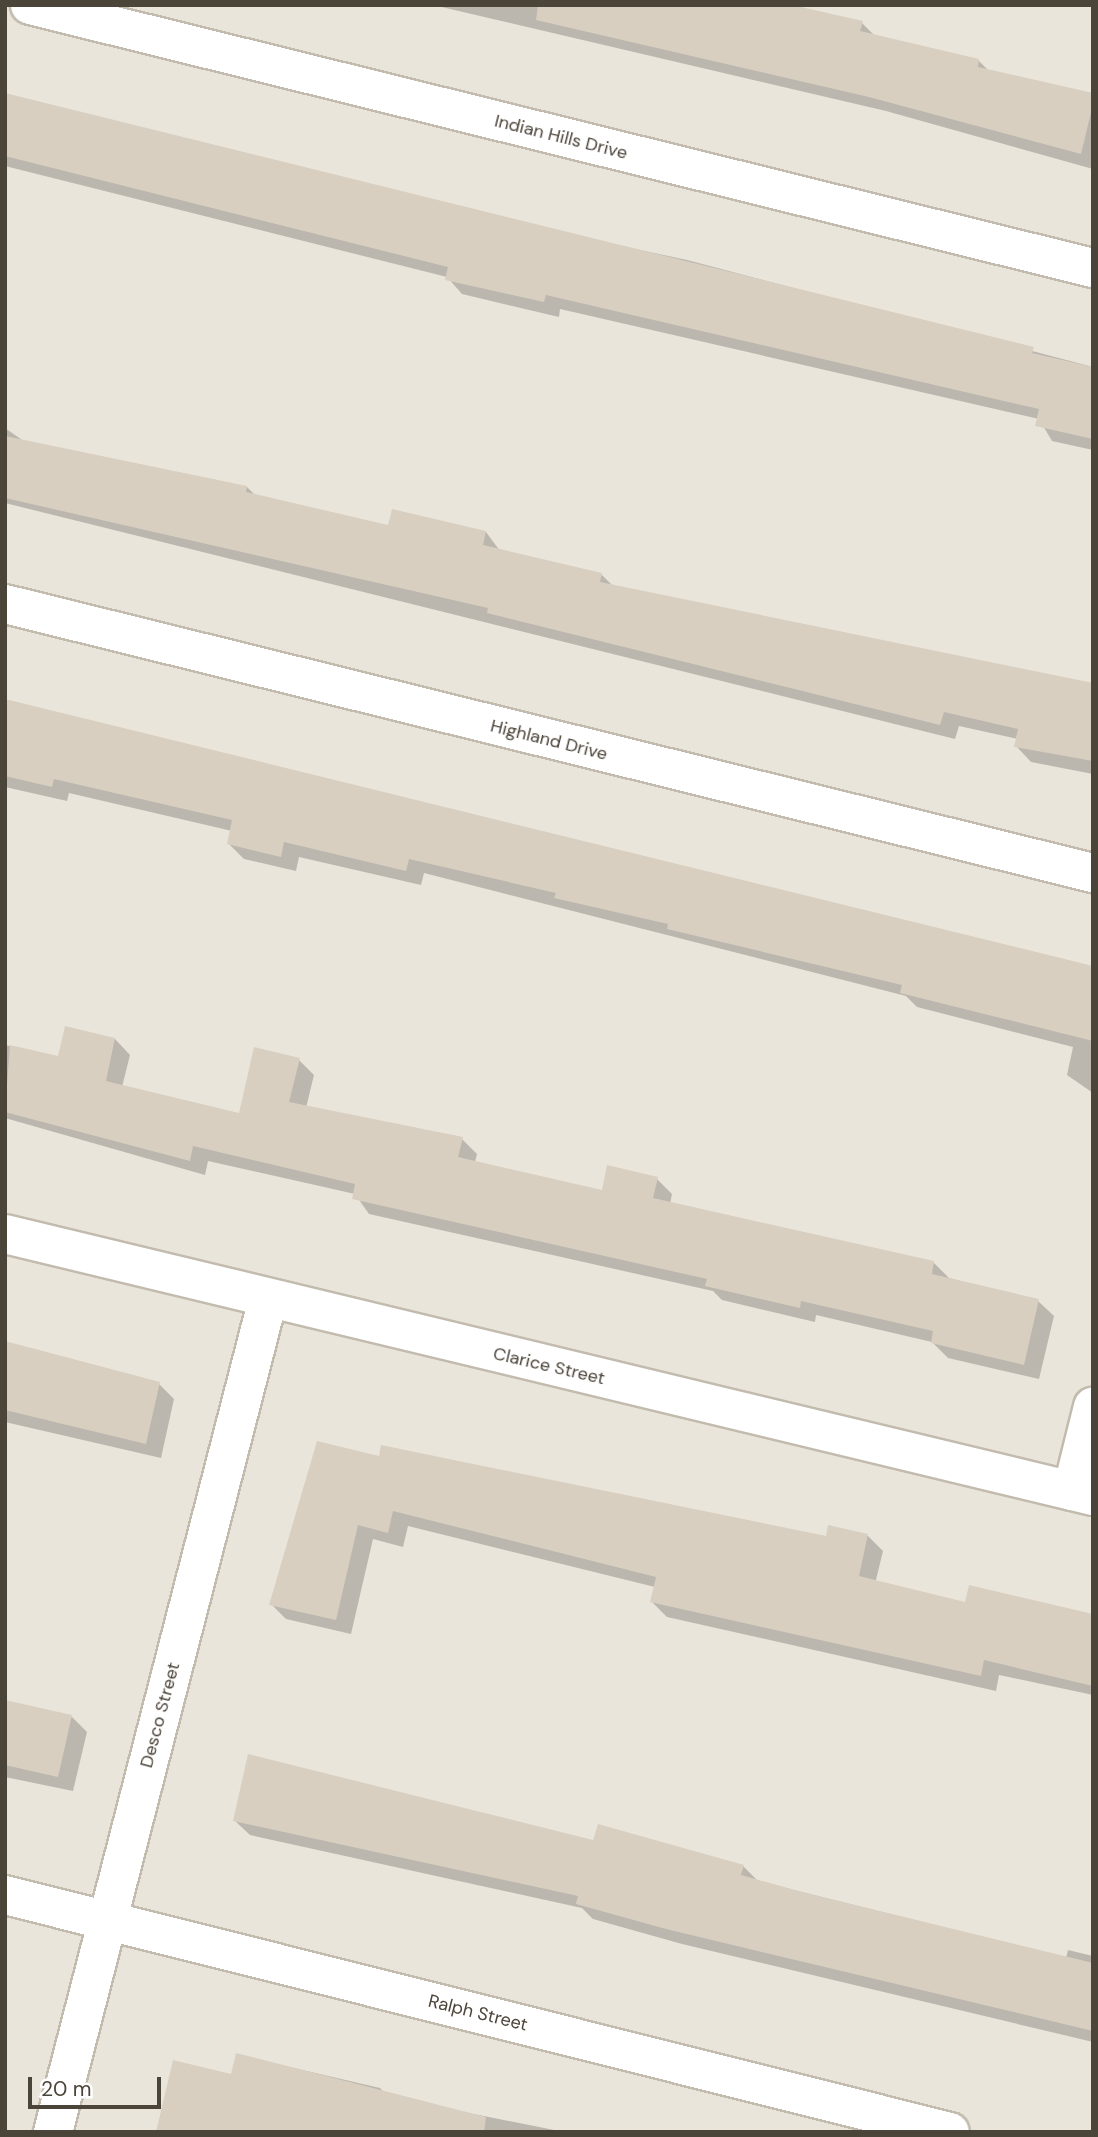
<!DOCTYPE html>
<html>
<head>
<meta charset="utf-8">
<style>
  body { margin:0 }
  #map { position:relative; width:1098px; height:2137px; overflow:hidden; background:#f6f3ec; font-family:"DM Sans",sans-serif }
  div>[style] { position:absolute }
  .residential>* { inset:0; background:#eae5da }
  .shadow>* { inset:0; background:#0003 }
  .building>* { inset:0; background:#d8cfc1 }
  .roads { filter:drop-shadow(2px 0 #c2bbae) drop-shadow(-2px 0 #c2bbae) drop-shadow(0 2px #c2bbae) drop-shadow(0 -2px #c2bbae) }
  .minor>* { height:38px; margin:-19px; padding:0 19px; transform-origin:19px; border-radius:19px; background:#fff }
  span { translate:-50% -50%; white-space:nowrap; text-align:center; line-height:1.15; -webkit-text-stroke:7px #fff; paint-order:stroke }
  .street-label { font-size:18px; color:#4b4439 }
  .frame { position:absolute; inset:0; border:7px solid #4b4439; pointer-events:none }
  .scale { position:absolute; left:28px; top:2077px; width:133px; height:32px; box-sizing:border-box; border:4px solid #4b4439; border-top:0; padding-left:9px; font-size:21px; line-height:24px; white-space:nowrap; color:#4b4439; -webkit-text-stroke:5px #fff; paint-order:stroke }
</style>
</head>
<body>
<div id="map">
  <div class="residential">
    <div style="clip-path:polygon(5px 5px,1093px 5px,1093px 2132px,5px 2132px)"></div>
  </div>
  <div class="shadow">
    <div style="clip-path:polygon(433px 5px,791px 5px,862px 23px,875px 36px,978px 60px,989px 71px,1093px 95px,1093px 169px,886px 111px)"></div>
    <div style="clip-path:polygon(5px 97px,439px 207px,687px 260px,1093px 367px,1093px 450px,1052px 441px,1039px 419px,560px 309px,559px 317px,462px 294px,447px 277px,5px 166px)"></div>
    <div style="clip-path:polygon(5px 428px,25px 442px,247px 487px,256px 496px,389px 527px,486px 532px,500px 551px,601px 574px,614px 587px,1076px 681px,1093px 697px,1093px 774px,1031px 762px,1016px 746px,1018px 739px,959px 726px,955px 739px,5px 503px)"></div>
    <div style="clip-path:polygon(5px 702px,1093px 967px,1093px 1093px,1067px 1075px,1073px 1047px,917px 1007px,906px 996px,424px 873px,421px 885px,299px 857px,296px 871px,244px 859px,229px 844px,232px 831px,69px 793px,67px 801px,5px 787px)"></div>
    <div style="clip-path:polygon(115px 1039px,130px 1055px,122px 1087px,240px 1115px,299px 1060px,314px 1075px,306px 1108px,462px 1139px,477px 1154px,475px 1162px,603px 1192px,657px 1179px,672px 1194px,670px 1204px,934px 1263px,949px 1278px,1038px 1301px,1054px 1316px,1039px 1379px,948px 1358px,932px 1342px,816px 1315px,815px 1322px,722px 1300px,713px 1291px,369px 1214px,355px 1194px,208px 1161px,205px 1175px,5px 1118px,5px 1045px,60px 1058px)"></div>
    <div style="clip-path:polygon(5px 1345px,159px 1384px,174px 1399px,161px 1458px,5px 1422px)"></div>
    <div style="clip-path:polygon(380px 1458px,827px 1538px,868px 1536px,883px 1551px,875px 1584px,966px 1605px,1093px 1615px,1093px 1695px,999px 1675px,996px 1691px,667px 1617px,652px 1602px,655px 1587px,408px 1526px,403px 1547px,373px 1539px,351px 1634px,286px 1619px,271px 1604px)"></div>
    <div style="clip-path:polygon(5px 1702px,72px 1717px,87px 1732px,73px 1791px,5px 1777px)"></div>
    <div style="clip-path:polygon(234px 1820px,595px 1842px,743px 1866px,758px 1881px,1066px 1958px,1068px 1950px,1093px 1956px,1093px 2042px,682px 1944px,593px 1919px,582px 1908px,250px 1835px)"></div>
    <div style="clip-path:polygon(238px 2055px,380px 2088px,389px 2097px,564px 2132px,162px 2132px,233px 2076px)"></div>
  </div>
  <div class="building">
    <div style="clip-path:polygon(538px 5px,792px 5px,863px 21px,860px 31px,979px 59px,978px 67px,1093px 93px,1093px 104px,1081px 154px,869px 97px,536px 20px)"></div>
    <div style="clip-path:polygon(5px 93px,1034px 347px,1032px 353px,1093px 367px,1093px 439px,1035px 426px,1039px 409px,546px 295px,544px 302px,445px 280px,448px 267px,5px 156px)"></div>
    <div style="clip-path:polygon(5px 436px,247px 486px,246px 492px,388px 525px,392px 509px,486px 531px,483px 545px,602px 573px,600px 582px,1093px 683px,1093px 761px,1014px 747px,1018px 729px,944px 712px,940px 725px,487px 613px,488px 608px,5px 498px)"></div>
    <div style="clip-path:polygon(5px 699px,1093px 966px,1093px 1041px,900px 993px,902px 985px,667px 929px,668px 924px,554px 898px,556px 893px,409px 859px,406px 871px,284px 842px,281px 857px,227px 844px,232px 820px,54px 779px,52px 787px,5px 776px)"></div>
    <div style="clip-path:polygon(65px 1026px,115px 1038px,106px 1081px,239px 1113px,254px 1047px,300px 1058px,289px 1102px,463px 1137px,458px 1157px,602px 1190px,607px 1165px,658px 1177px,653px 1198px,934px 1261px,932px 1274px,1039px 1299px,1024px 1365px,931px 1343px,933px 1331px,801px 1301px,800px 1308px,705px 1286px,707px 1279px,352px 1199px,355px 1184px,193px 1146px,190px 1161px,5px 1112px,10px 1045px,58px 1056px)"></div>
    <div style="clip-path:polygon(5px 1341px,160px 1382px,146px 1444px,5px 1410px)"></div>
    <div style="clip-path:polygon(317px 1441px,379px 1456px,381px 1445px,826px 1536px,828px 1525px,868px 1534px,859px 1576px,965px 1602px,969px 1585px,1093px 1614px,1093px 1686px,984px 1660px,981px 1676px,650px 1602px,656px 1577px,393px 1511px,388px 1533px,358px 1525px,336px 1620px,269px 1605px)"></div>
    <div style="clip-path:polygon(5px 1700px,72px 1715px,58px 1777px,5px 1765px)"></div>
    <div style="clip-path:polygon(248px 1754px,593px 1840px,598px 1824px,744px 1865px,741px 1875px,802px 1892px,1093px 1963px,1093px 2031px,666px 1929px,576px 1904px,578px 1896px,233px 1821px)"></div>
    <div style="clip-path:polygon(236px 2053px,486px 2117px,484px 2132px,156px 2132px,173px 2060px,231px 2074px)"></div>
  </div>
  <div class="roads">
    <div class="minor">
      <div style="left:30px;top:5px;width:1095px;rotate:13.9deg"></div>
      <div style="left:5px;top:604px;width:1121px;rotate:13.89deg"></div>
      <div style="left:5px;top:1234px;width:1119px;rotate:13.54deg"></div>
      <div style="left:1072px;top:1491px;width:87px;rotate:-76deg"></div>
      <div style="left:5px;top:1895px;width:974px;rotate:14.08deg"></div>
      <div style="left:53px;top:2132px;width:860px;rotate:-75.53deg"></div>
    </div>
  </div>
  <div class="street-label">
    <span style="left:561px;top:137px;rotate:14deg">Indian Hills Drive</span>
    <span style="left:549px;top:740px;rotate:14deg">Highland Drive</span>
    <span style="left:549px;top:1366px;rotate:13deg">Clarice Street</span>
    <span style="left:160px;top:1715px;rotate:-75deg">Desco Street</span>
    <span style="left:478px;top:2013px;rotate:14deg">Ralph Street</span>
  </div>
  <div class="frame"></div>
  <div class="scale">20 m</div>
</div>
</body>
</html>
